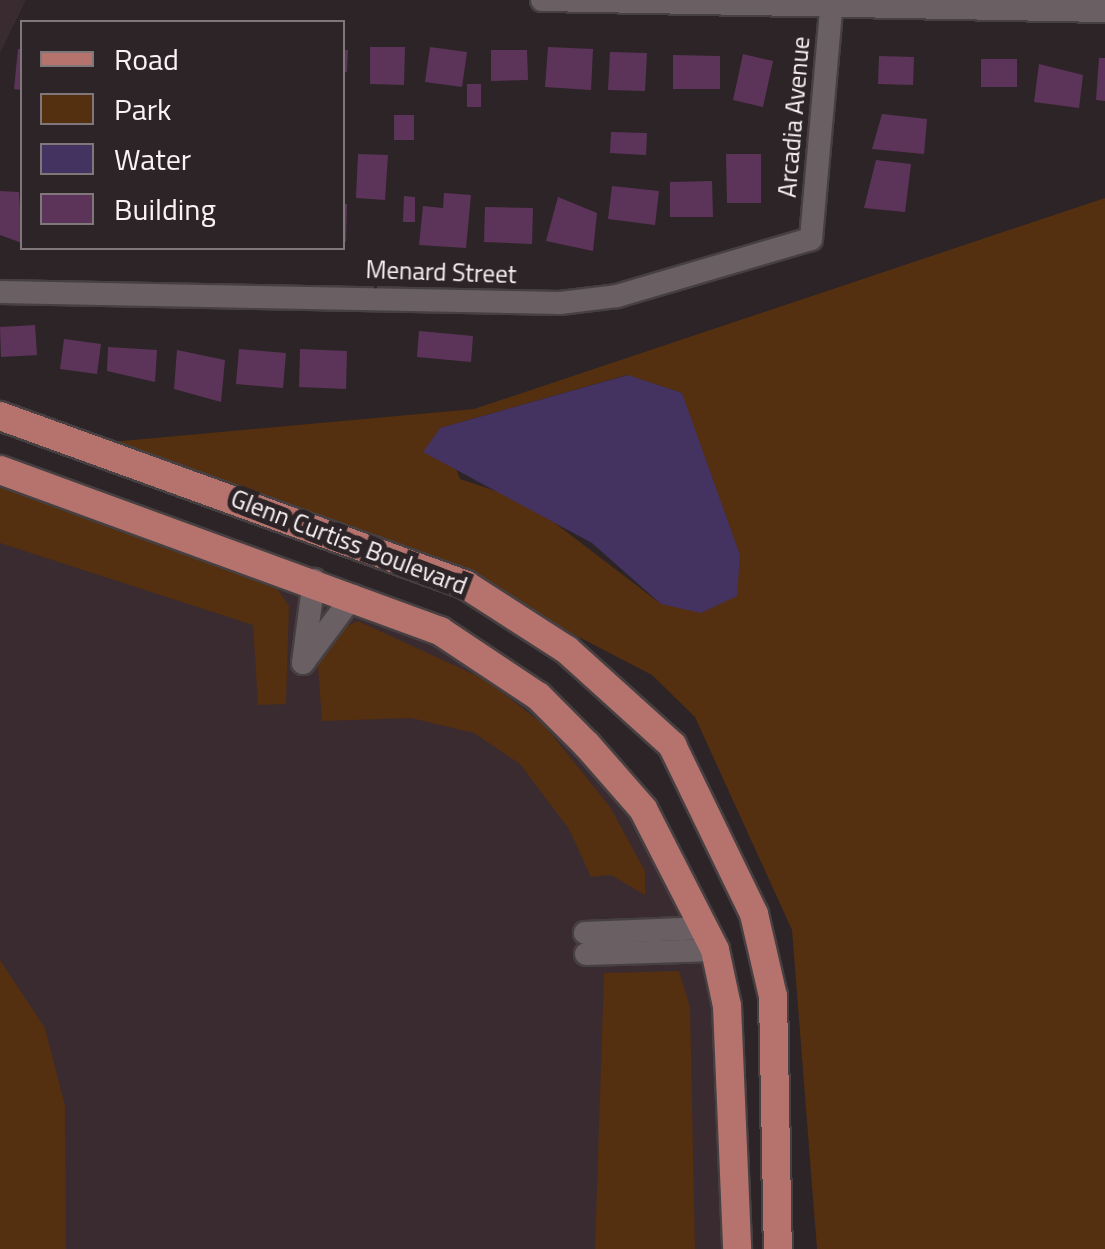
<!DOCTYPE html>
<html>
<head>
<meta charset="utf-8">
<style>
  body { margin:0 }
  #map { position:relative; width:1105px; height:1249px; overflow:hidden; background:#2d2427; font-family:"Titillium Web",sans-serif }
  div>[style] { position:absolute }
  .built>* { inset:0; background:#3a2b30 }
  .green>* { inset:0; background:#542f10 }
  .water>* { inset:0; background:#443260 }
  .building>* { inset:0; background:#5c3459 }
  .roads { filter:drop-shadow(2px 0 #474042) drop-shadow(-2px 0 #474042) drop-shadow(0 2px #474042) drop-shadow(0 -2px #474042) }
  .minor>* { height:22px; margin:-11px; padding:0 11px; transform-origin:11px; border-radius:11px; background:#6a6063 }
  .major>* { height:28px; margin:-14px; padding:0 14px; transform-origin:14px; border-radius:14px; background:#b6736d }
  span { translate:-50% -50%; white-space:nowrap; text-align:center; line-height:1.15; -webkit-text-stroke:10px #2d2427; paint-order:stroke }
  .street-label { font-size:25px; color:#f9f3f5 }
  .legend { position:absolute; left:20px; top:20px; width:325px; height:230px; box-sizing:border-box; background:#2d2427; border:2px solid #7f7779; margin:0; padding:12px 18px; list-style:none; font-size:30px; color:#f9f3f5 }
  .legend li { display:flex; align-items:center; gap:20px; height:50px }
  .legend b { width:50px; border:2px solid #7f7779 }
</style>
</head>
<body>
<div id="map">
  <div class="built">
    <div style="clip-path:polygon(0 0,26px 0,0 53px)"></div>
    <div style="clip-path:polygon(0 474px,432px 633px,531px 695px,643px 816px,721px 996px,730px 1249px,0 1249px)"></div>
  </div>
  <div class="green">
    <div style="clip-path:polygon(evenodd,1105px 198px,1105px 1249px,817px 1249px,792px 930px,695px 717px,652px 675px,490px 591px,89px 444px,474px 409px,1105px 198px,627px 375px,682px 393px,661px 604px,526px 501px,460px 479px,440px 428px,627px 375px)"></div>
    <div style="clip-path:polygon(0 482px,271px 580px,289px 606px,286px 704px,258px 705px,253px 625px,0 543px)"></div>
    <div style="clip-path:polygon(358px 621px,486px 680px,544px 725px,610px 807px,645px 871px,645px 895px,611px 875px,591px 877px,569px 829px,520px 764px,474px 733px,411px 718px,322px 721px,318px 666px,334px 632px)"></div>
    <div style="clip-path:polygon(0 960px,45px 1028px,65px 1106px,66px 1249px,0 1249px)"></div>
    <div style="clip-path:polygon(679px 971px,690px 1007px,695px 1249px,595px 1249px,604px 973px)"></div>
  </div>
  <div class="water">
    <div style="clip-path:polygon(628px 375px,682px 393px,740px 555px,737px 596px,701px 613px,661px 604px,592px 543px,423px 452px,440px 428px)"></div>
  </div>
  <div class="building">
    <div style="clip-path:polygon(370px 47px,405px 47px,404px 85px,370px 84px)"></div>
    <div style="clip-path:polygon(430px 47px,467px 52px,462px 87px,425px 82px)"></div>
    <div style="clip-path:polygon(548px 47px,593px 49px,591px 90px,545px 87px)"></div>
    <div style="clip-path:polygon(18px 49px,22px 49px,22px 90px,14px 89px)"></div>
    <div style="clip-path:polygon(342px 50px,348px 50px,347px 72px,342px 72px)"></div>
    <div style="clip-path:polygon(491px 50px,527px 50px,528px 80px,491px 81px)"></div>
    <div style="clip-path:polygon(610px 52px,647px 53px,645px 91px,608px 90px)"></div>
    <div style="clip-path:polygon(743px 54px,773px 61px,763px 107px,733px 100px)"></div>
    <div style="clip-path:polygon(673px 55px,720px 56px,720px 89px,673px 89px)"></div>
    <div style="clip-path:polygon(879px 56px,914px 57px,913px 85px,878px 84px)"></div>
    <div style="clip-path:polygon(1099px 58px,1105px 58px,1105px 101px,1096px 100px)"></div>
    <div style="clip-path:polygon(981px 59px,1017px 59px,1017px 87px,981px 87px)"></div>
    <div style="clip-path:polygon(1039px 64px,1083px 75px,1079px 108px,1034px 102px)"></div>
    <div style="clip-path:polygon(467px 84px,481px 84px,481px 107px,467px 107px)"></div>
    <div style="clip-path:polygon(882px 114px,927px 119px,924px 154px,872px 149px)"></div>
    <div style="clip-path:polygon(394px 115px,414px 115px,414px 140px,394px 140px)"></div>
    <div style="clip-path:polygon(611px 132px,647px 133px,646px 155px,610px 153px)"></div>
    <div style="clip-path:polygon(358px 154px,388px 155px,385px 200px,356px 198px)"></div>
    <div style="clip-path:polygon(726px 154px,761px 154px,761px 203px,727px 203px)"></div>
    <div style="clip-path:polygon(876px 160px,911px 164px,905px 212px,864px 208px)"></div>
    <div style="clip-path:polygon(712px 181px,713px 217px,670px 217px,670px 182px)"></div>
    <div style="clip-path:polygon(612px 186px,659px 191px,655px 225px,608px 219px)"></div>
    <div style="clip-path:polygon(0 191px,19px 192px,22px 243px,0 235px)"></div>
    <div style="clip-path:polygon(444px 193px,471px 195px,466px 248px,419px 245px,423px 206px,443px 208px)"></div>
    <div style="clip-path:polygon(404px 196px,415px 197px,415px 222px,403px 222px)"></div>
    <div style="clip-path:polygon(558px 197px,597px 213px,593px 251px,546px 241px)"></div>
    <div style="clip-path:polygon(342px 204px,347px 204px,346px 242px,342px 242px)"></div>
    <div style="clip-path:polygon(485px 207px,533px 208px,532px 244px,484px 242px)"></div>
    <div style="clip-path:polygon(35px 325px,37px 355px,1px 357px,0 327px)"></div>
    <div style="clip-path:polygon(419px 331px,473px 336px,471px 362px,417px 357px)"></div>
    <div style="clip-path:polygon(64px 339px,101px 344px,97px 374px,60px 369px)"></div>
    <div style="clip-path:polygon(108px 347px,157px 350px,155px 382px,107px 371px)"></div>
    <div style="clip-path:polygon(239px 349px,286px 353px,283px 388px,236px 384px)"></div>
    <div style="clip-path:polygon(300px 349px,347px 351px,346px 389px,299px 387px)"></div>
    <div style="clip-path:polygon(177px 350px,225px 360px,221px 402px,174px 389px)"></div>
  </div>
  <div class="roads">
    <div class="minor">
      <div style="left:542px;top:0;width:563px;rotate:1.12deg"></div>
      <div style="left:0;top:292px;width:560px;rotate:1.13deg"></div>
      <div style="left:560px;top:303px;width:57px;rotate:-7deg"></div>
      <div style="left:617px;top:296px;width:202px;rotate:-16.4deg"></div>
      <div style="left:811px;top:239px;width:240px;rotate:-85deg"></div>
      <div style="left:303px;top:663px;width:84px;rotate:-82.5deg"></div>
      <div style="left:303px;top:663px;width:84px;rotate:-53.3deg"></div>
      <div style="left:585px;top:933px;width:121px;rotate:-2.4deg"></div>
      <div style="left:586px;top:954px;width:129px;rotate:-1.8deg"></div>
    </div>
    <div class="major">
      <div style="left:0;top:416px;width:496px;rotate:19.9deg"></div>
      <div style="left:466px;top:585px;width:120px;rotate:32.8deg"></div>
      <div style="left:567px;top:650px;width:142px;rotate:42.1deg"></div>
      <div style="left:672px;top:745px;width:188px;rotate:64.1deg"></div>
      <div style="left:754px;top:914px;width:84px;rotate:77deg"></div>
      <div style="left:773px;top:996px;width:253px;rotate:88.9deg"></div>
      <div style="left:0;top:470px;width:469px;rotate:20.1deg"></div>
      <div style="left:440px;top:631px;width:118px;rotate:33.6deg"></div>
      <div style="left:538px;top:696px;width:69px;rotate:45deg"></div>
      <div style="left:587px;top:745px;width:85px;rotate:48.8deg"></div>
      <div style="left:643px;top:809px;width:158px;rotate:62.9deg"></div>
      <div style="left:715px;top:950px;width:57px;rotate:77.9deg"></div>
      <div style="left:727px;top:1006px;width:243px;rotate:87.6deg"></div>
    </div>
  </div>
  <div class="street-label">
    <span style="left:794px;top:117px;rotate:-85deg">Arcadia Avenue</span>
    <span style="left:441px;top:272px;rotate:2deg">Menard Street</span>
    <span style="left:349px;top:542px;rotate:21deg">Glenn Curtiss Boulevard</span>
  </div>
  <ul class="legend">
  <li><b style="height:12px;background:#b6736d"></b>Road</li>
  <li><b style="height:28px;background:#542f10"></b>Park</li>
  <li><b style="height:28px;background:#443260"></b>Water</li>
  <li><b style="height:28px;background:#5c3459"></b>Building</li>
  </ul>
</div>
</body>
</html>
